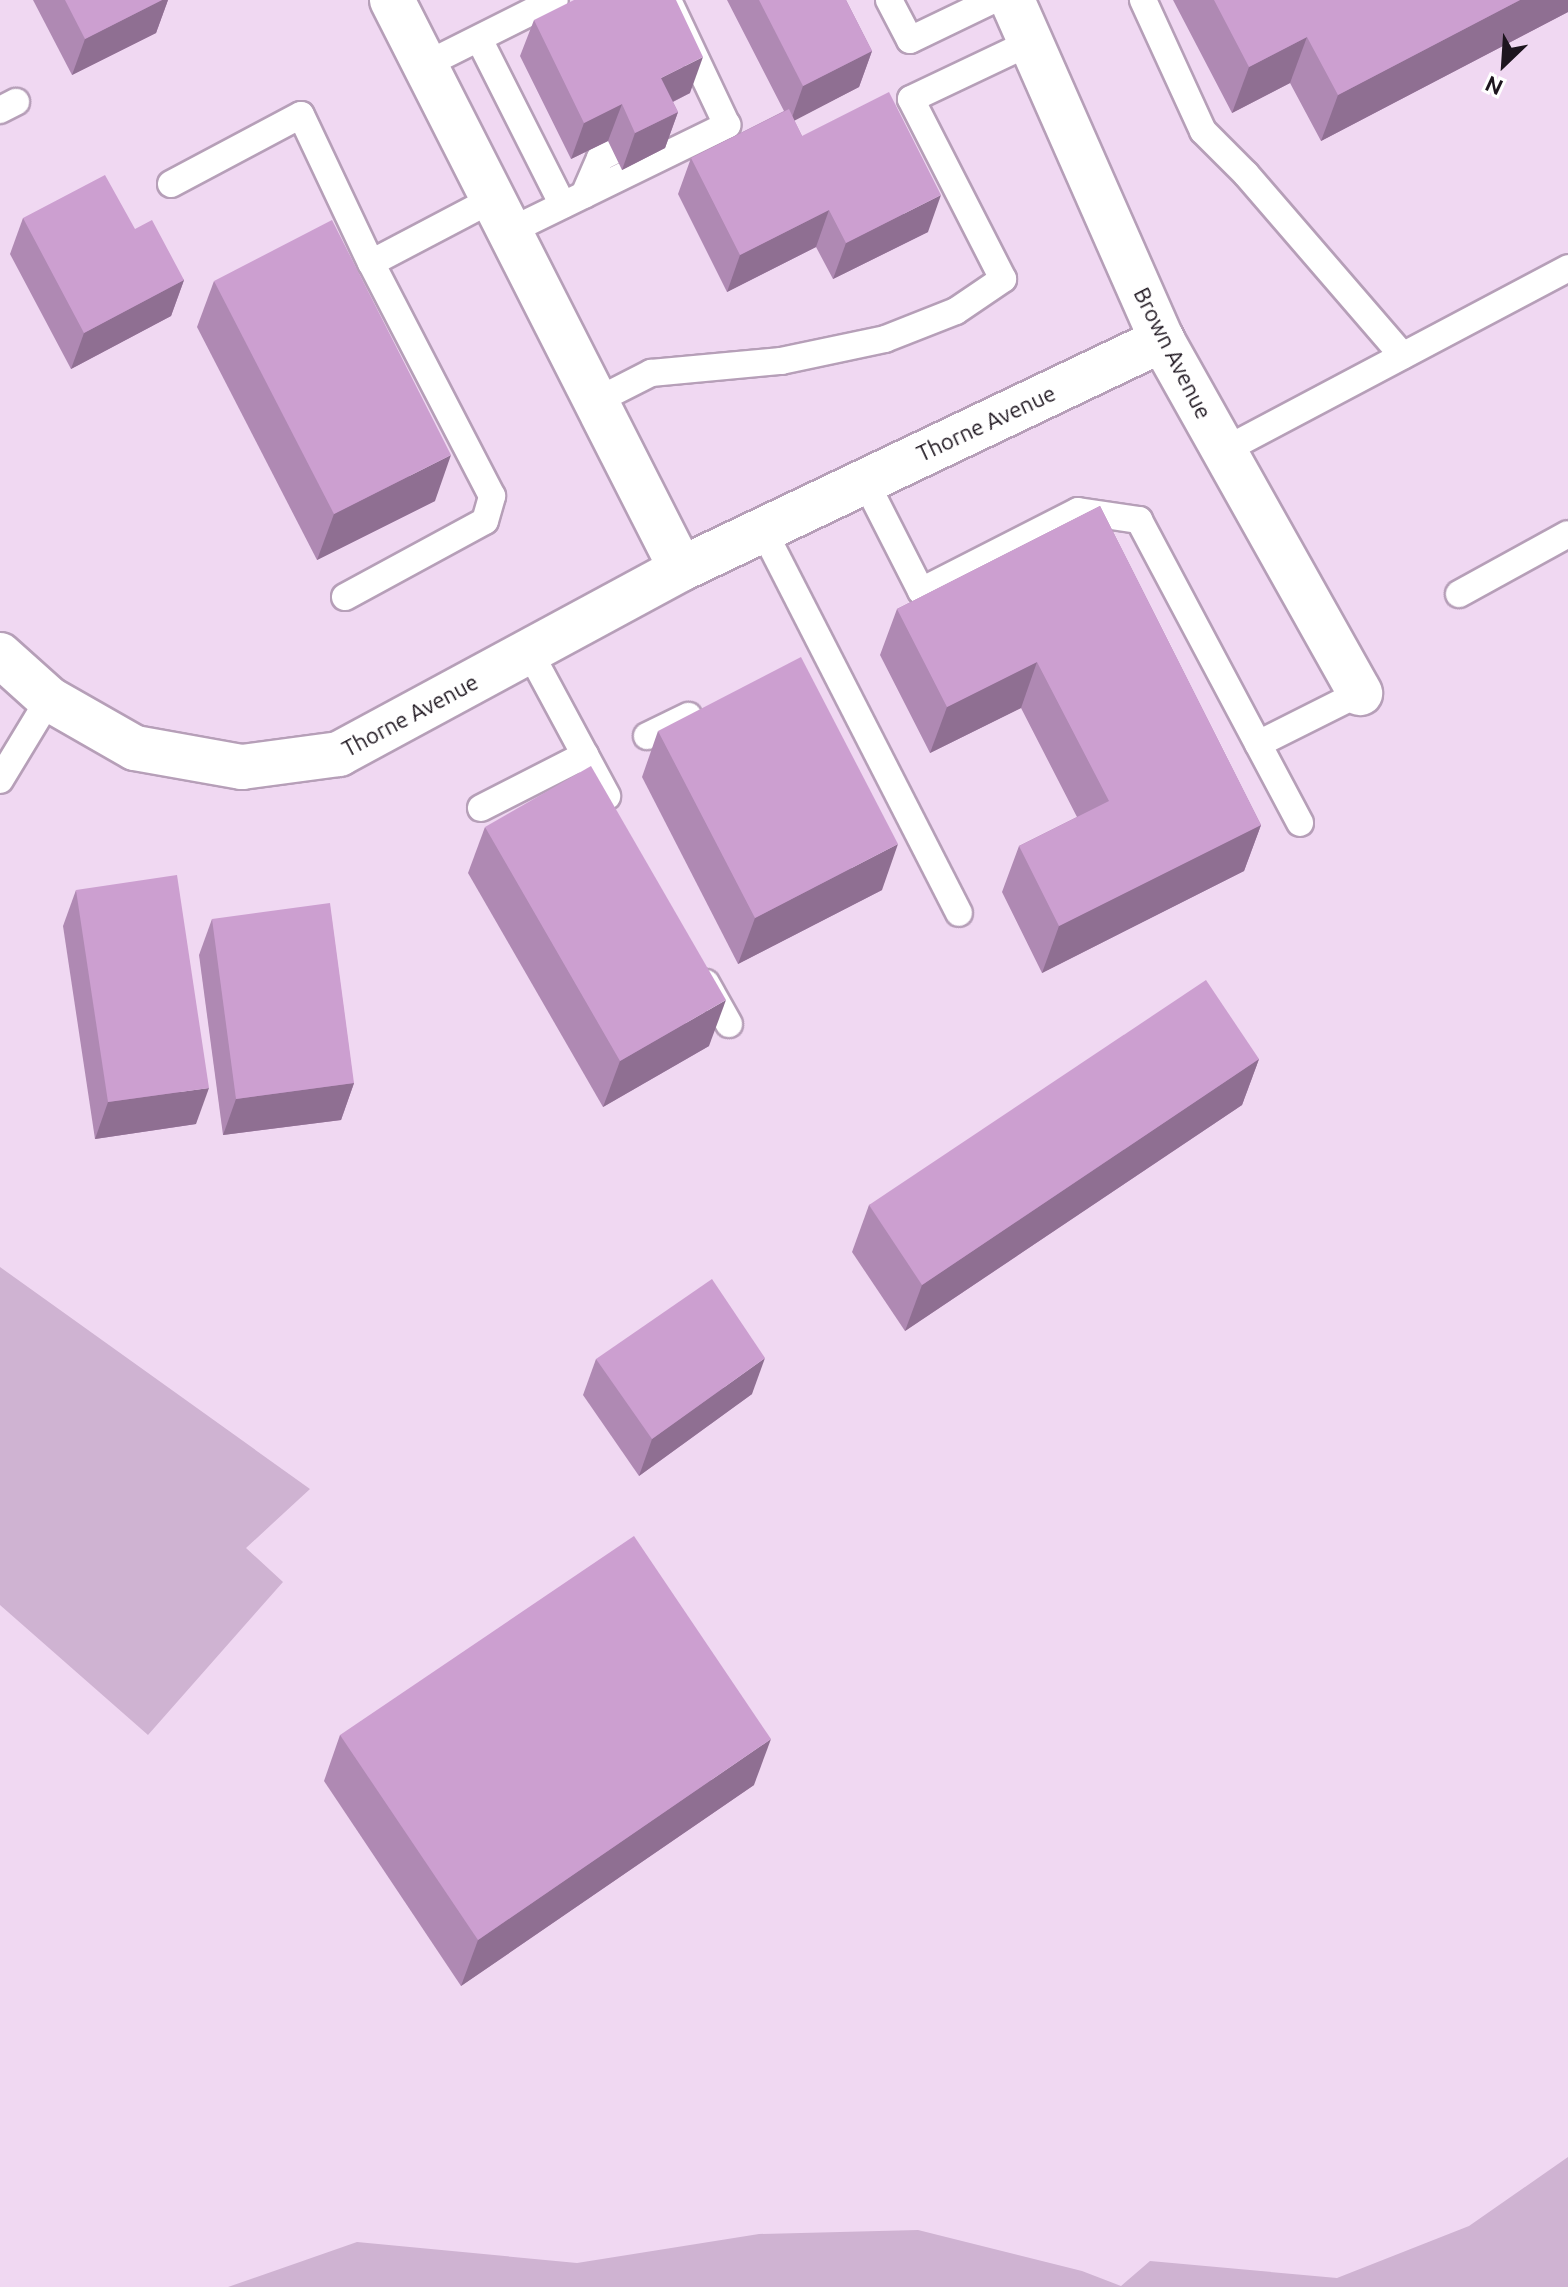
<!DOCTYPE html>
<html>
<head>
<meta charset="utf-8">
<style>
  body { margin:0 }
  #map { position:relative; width:1568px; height:2287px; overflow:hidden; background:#f0d8f2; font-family:Ubuntu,sans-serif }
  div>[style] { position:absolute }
  .green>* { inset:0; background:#cfb3d2 }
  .roads { filter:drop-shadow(2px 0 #b69fb8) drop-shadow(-2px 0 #b69fb8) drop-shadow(0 2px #b69fb8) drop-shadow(0 -2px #b69fb8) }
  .service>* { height:26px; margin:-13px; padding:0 13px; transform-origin:13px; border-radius:13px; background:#fff }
  .minor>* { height:44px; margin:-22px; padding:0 22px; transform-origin:22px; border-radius:22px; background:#fff }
  .wall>* { inset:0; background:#af89b3 }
  .shaded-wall>* { inset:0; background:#8f6f92 }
  .building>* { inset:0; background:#cc9fd0 }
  span { translate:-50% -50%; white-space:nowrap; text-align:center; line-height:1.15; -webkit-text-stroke:8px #fff; paint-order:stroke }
  .street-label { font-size:22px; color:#1d151e }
  .north { position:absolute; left:1464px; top:24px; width:80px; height:80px; -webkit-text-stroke:6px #fff; paint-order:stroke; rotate:205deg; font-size:22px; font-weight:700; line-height:32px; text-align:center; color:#1d151e }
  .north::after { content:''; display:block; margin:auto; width:28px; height:36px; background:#1d151e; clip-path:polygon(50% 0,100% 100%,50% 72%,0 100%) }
</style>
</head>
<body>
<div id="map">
  <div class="green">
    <div style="clip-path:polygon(0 1267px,310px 1489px,246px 1548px,283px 1582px,148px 1735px,0 1605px)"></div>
    <div style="clip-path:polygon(1568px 2157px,1568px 2287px,228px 2287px,357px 2242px,577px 2263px,759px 2234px,918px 2230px,1082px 2271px,1121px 2286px,1150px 2261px,1337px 2278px,1469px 2226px)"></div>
  </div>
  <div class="roads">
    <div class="service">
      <div style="left:889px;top:0;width:45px;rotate:62.3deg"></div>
      <div style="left:910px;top:40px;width:92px;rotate:-25.7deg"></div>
      <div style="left:1143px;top:0;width:144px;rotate:65.4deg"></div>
      <div style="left:1203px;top:131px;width:61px;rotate:45deg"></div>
      <div style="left:1246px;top:174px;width:240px;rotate:49.2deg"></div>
      <div style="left:479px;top:39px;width:186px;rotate:63.2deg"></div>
      <div style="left:425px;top:65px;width:145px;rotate:-26.6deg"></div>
      <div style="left:0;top:110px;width:18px;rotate:-27deg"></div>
      <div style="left:171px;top:184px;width:147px;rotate:-28deg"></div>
      <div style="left:301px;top:115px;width:164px;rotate:64.7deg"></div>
      <div style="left:584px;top:195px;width:40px;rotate:-66.6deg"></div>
      <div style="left:600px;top:158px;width:16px;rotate:-27deg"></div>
      <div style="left:510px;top:231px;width:242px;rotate:-26deg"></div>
      <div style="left:727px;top:125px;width:138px;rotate:-115.3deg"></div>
      <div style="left:596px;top:401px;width:62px;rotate:-27deg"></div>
      <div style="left:651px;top:373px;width:131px;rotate:-5.3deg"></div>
      <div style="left:781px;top:361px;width:106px;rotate:-11.9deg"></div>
      <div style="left:885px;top:339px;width:76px;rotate:-21.5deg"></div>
      <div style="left:956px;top:311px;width:57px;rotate:-34.2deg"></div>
      <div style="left:1003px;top:279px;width:202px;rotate:-117.1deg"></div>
      <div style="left:911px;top:99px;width:133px;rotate:-25.4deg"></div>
      <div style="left:1223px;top:451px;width:391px;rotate:-27.9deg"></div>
      <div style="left:865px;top:481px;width:123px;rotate:63deg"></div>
      <div style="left:921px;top:591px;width:176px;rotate:-27deg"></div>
      <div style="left:1078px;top:511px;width:62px;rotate:8.4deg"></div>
      <div style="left:1139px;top:520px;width:343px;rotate:62deg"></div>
      <div style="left:763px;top:530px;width:430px;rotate:62.9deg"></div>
      <div style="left:1459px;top:594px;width:124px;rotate:-28.8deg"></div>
      <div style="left:345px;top:597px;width:159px;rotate:-28.5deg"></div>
      <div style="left:485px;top:521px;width:26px;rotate:-74deg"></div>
      <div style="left:492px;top:496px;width:263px;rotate:-117.4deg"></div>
      <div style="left:371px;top:263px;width:138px;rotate:-27.7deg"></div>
      <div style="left:529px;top:651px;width:165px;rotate:61.7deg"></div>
      <div style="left:647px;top:736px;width:46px;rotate:-26deg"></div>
      <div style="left:1258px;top:744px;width:114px;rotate:-26.6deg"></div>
      <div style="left:0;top:780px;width:95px;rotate:-58.8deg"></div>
      <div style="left:481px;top:808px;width:117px;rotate:-27deg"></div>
      <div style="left:706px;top:983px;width:47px;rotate:60.7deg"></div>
    </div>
    <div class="minor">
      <div style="left:392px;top:0;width:638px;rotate:63.07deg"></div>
      <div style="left:1012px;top:0;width:372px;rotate:66.2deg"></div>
      <div style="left:1162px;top:340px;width:405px;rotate:60.7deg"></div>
      <div style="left:0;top:655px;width:66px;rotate:41.9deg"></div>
      <div style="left:49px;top:699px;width:99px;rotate:29.7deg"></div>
      <div style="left:135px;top:748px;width:109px;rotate:10.1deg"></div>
      <div style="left:242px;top:767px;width:98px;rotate:-7.6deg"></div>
      <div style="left:339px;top:754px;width:389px;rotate:-28.4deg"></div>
      <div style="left:681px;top:569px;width:533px;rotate:-25.46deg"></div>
    </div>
  </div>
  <div class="wall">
    <div style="clip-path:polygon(33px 0,168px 0,156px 33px,72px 75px)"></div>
    <div style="clip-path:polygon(727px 0,846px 0,872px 51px,859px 87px,794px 120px,802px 136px,928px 232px,833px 279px,816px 247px,727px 292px,678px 194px,691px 158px,784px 111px)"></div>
    <div style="clip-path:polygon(1173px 0,1568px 0,1568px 12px,1321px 141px,1290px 83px,1232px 113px)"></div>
    <div style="clip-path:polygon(534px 20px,690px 93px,673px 102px,678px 112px,665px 148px,622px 170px,608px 141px,571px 159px,520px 56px)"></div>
    <div style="clip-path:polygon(23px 218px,135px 229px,184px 280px,171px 316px,71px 369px,10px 254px)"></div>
    <div style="clip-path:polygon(214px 281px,435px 501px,317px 560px,197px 327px)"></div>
    <div style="clip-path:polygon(1100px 506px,1261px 825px,1244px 871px,1042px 973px,1002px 892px,1019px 846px,1077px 817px,1021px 708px,930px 753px,880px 655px,897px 609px)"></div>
    <div style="clip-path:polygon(658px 731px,882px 890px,738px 964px,642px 777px)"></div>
    <div style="clip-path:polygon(485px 827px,709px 1046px,603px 1107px,468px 873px)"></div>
    <div style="clip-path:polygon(76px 890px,196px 1124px,95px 1139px,63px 926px)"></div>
    <div style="clip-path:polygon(212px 919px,354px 1083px,341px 1120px,223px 1135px,199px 955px)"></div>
    <div style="clip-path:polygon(1259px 1059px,1242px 1105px,905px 1331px,852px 1252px,869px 1205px)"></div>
    <div style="clip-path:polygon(596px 1359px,752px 1394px,639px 1476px,583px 1395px)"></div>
    <div style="clip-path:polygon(340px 1735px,754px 1785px,461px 1986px,324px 1781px)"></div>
  </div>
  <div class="shaded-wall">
    <div style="clip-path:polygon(162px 0,168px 0,156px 33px,72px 75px,85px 39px)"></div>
    <div style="clip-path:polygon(1520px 0,1568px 0,1568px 12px,1321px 141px,1338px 95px)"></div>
    <div style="clip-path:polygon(1307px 37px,1290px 83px,1232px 113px,1249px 67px)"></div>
    <div style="clip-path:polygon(872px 51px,859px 87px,790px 123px,803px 86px)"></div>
    <div style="clip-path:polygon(703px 57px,690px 93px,648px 114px,661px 78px)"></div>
    <div style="clip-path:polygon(622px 104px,608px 141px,571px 159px,584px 123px)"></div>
    <div style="clip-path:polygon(678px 112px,665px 148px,622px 170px,635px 133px)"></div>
    <div style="clip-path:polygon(941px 195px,928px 232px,833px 279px,846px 243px)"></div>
    <div style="clip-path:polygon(829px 210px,816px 247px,727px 292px,740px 255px)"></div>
    <div style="clip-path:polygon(184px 280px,171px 316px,71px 369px,84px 333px)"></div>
    <div style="clip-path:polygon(451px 455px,435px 501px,317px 560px,334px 514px)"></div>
    <div style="clip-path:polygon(1037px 662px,1021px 708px,930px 753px,947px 707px)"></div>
    <div style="clip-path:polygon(1261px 825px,1244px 871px,1042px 973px,1059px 926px)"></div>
    <div style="clip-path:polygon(898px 844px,882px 890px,738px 964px,755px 918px)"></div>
    <div style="clip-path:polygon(726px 1000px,709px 1046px,603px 1107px,620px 1061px)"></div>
    <div style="clip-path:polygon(1259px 1059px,1242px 1105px,905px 1331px,922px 1285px)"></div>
    <div style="clip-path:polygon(354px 1083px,341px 1120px,223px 1135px,236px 1099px)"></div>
    <div style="clip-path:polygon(209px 1088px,196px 1124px,95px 1139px,108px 1102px)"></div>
    <div style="clip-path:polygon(765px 1358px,752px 1394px,639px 1476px,652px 1439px)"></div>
    <div style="clip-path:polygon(771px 1739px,754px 1785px,461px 1986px,478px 1940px)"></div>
  </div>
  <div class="building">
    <div style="clip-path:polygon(65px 0,162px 0,85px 39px)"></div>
    <div style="clip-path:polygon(574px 0,676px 0,703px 57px,661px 78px,678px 112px,635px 133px,622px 104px,584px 123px,534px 20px)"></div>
    <div style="clip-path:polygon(759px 0,846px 0,872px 51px,803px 86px)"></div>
    <div style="clip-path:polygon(1214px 0,1520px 0,1338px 95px,1307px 37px,1249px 67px)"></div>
    <div style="clip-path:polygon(889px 92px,941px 195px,846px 243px,829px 210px,740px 255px,691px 158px,789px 109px,802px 136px)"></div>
    <div style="clip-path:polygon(105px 175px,135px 229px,152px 220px,184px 280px,84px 333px,23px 218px)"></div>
    <div style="clip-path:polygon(332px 220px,451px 455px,334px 514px,214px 281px)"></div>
    <div style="clip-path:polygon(1100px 506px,1261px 825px,1059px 926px,1019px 846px,1109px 801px,1037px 662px,947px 707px,897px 609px)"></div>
    <div style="clip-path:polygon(801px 657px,898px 844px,755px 918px,658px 731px)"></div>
    <div style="clip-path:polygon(591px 766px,726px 1000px,620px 1061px,485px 827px)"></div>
    <div style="clip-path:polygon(177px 875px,209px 1088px,108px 1102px,76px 890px)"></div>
    <div style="clip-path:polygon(330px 903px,354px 1083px,236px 1099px,212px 919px)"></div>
    <div style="clip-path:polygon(1206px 980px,1259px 1059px,922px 1285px,869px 1205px)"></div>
    <div style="clip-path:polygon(712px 1279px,765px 1358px,652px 1439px,596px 1359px)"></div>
    <div style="clip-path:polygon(634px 1536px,771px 1739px,478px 1940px,340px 1735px)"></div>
  </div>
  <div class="street-label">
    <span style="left:1173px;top:353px;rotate:63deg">Brown Avenue</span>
    <span style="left:986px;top:423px;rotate:-25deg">Thorne Avenue</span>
    <span style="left:410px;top:715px;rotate:-28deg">Thorne Avenue</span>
  </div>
  <div class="north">N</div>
</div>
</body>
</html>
